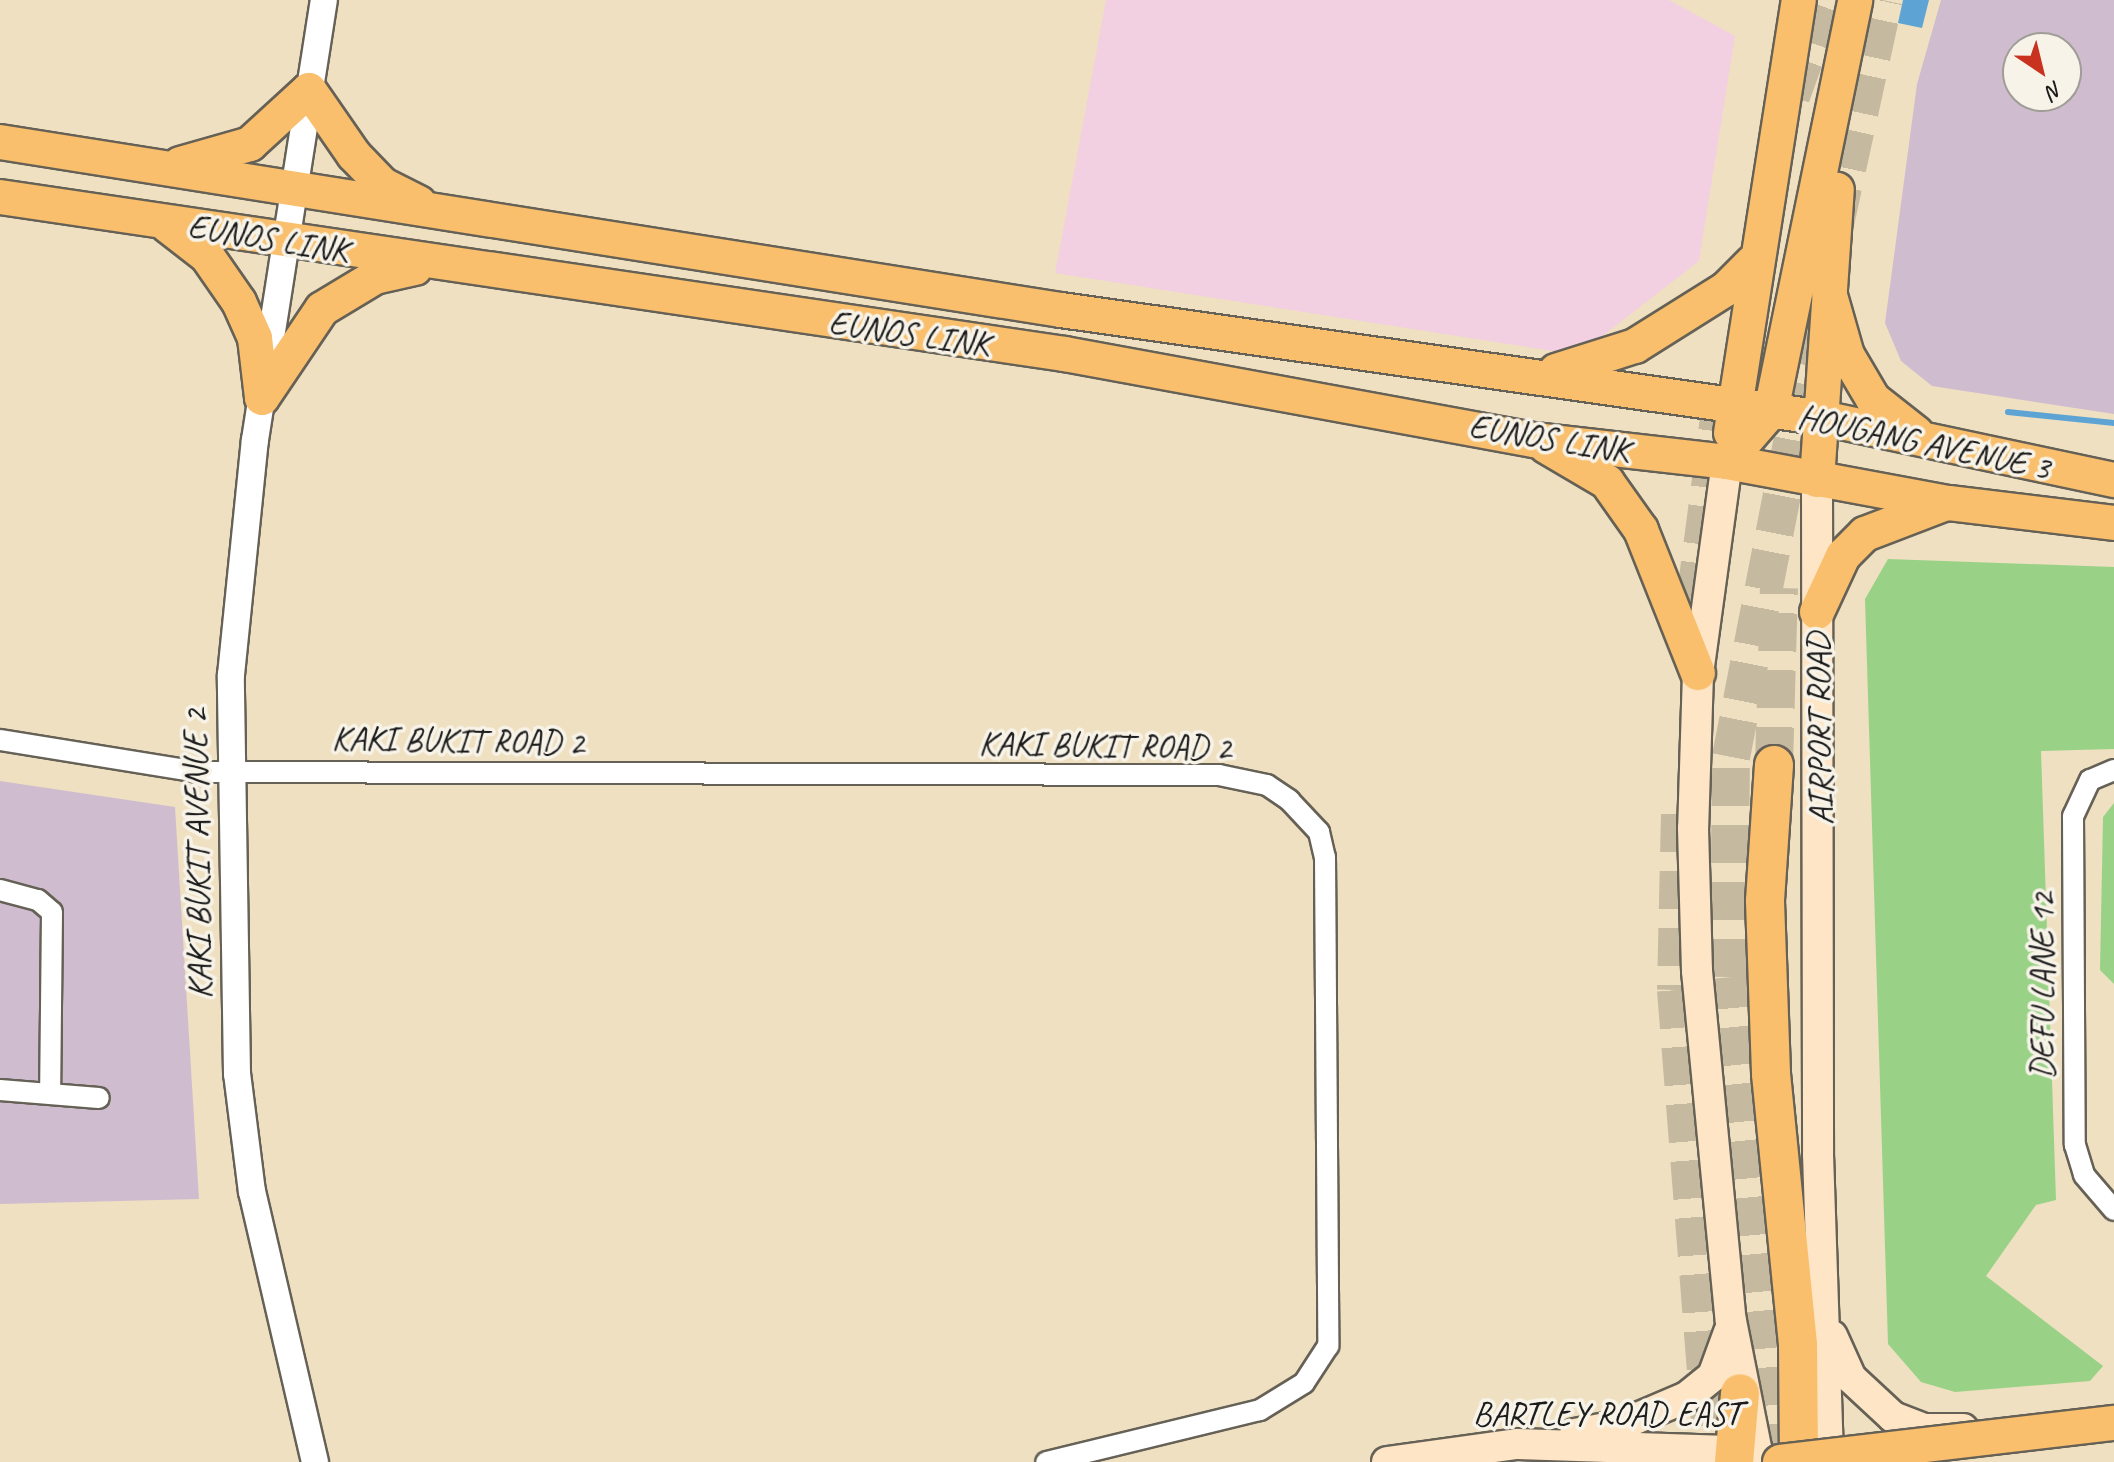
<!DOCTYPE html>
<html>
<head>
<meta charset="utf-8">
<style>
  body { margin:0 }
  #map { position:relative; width:2114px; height:1462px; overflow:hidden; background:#efe0c1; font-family:Caveat,sans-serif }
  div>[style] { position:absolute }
  .built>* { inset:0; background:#f2cfe1 }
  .industrial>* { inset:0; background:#cfbdcf }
  .green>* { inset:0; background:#99d286 }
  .water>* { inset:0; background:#5da4d4 }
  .stream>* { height:6px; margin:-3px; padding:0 3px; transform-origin:3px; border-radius:3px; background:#5da4d4 }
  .motorway-tunnel>* { height:38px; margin-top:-19px; transform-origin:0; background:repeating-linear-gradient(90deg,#c5b9a0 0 38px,transparent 0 57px) }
  .roads { filter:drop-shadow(2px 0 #666156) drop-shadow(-2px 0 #666156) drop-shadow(0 2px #666156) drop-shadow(0 -2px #666156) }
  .minor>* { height:20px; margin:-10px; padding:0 10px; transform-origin:10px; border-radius:10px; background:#fff }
  .tertiary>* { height:26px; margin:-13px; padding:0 13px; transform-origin:13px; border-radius:13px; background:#fff }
  .secondary>* { height:30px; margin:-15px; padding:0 15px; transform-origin:15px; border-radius:15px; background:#fde5c5 }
  .primary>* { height:34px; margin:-17px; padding:0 17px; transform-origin:17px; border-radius:17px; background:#f9bf6d }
  .trunk>* { height:34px; margin:-17px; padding:0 17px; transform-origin:17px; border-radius:17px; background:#f9bf6d }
  .motorway>* { height:38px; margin:-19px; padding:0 19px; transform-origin:19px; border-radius:19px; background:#f9bf6d }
  .bridges { filter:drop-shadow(2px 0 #666156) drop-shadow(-2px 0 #666156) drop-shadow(0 2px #666156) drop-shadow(0 -2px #666156) }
  .trunk-bridge>* { height:34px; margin:-17px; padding:0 17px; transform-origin:17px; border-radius:17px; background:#f9bf6d }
  span { translate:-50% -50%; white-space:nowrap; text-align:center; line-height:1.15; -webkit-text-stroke:7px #f7f3e8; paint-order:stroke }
  .street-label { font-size:34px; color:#1c1c1c }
  .north { position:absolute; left:2002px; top:32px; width:80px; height:80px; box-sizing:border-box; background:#f7f3e8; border:2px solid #9f9d96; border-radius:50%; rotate:145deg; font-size:22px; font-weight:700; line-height:32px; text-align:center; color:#1c1c1c }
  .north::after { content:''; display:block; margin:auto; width:28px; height:36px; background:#c8321e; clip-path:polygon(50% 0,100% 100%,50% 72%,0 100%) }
</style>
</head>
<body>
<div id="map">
  <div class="built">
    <div style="clip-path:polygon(1106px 0,1669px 0,1735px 36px,1699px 261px,1578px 355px,1055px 273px)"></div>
  </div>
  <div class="industrial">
    <div style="clip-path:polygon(evenodd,1941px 0,2114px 0,2114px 414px,1932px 386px,1901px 361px,1885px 323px,1917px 84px,1941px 0,2066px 48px,2066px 96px,2018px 96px,2018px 48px,2066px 48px)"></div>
    <div style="clip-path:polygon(0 781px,175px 807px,199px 1199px,0 1204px)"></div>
  </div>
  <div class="green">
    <div style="clip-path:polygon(1888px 559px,2114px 567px,2114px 749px,2041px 751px,2056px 1200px,2036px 1205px,1986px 1276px,2103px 1366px,2090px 1381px,1955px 1392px,1921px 1382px,1888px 1344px,1865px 599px)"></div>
    <div style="clip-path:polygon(2114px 803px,2114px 984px,2100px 970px,2103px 817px)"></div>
  </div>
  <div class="water">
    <div style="clip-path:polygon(1903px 0,1929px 0,1922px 28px,1898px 23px)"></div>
  </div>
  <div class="stream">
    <div style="left:2008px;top:412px;width:107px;rotate:5.9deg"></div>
  </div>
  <div class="motorway-tunnel">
    <div style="left:1791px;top:96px;width:102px;rotate:-70deg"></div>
    <div style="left:1835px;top:224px;width:229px;rotate:-77.7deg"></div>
    <div style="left:1695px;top:601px;width:222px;rotate:-82.5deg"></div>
    <div style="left:1774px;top:765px;width:177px;rotate:-88.4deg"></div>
    <div style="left:1680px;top:814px;width:176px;rotate:91.3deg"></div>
    <div style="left:1676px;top:990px;width:473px;rotate:85.5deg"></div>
    <div style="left:1776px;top:1462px;width:487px;rotate:-95.5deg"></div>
    <div style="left:1729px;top:977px;width:220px;rotate:-89.5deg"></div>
    <div style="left:1731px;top:757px;width:474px;rotate:-79deg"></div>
  </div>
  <div class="roads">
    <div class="minor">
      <div style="left:0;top:740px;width:201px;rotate:9.2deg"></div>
      <div style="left:198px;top:772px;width:1021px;rotate:0.17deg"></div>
      <div style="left:1219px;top:775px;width:49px;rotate:11.8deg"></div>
      <div style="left:1267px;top:785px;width:27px;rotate:34deg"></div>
      <div style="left:1289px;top:800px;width:44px;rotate:46.8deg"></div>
      <div style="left:1319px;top:832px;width:26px;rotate:77deg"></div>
      <div style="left:1325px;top:857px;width:489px;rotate:89.6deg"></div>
      <div style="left:1328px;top:1346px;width:44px;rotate:123deg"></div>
      <div style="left:1304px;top:1383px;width:52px;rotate:148.5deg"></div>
      <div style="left:1260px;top:1410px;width:220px;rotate:166.3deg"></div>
      <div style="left:2114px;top:770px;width:26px;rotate:157deg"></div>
      <div style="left:2090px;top:780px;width:40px;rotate:115deg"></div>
      <div style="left:2073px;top:816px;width:329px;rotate:89.7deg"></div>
      <div style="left:2075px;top:1145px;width:31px;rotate:73deg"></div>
      <div style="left:2084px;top:1175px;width:46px;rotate:49.4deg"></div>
      <div style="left:0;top:890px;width:39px;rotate:15deg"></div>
      <div style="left:38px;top:900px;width:18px;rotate:41deg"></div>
      <div style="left:52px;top:912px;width:182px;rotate:90.6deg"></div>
      <div style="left:0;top:1090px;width:99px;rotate:4.6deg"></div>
    </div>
    <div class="tertiary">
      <div style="left:315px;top:1462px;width:277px;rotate:-103.1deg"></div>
      <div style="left:252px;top:1192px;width:119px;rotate:-97.2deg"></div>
      <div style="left:237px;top:1074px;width:399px;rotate:-90.9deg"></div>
      <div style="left:231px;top:675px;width:236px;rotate:-84.2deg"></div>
      <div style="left:255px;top:440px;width:445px;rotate:-81.1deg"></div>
    </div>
    <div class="secondary">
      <div style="left:1727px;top:462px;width:213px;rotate:97.8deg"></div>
      <div style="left:1698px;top:673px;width:155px;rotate:91.8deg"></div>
      <div style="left:1693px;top:828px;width:143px;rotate:88.4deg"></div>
      <div style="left:1697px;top:971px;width:352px;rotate:84.5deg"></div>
      <div style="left:1731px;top:1321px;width:144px;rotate:78.8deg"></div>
      <div style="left:1817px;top:480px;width:674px;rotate:89.91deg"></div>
      <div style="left:1818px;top:1154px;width:308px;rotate:88.1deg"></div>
      <div style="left:1832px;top:1336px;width:46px;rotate:65.7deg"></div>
      <div style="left:1851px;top:1378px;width:57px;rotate:42.9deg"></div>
      <div style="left:1893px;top:1417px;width:34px;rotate:21deg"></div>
      <div style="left:1925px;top:1429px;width:38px"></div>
      <div style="left:1575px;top:1434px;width:47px;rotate:-11.1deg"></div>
      <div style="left:1621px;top:1425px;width:72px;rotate:-23deg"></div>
      <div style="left:1687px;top:1397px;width:33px;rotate:-39deg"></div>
      <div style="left:1713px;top:1376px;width:47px;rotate:-70deg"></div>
      <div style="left:1387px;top:1462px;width:131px;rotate:-7.9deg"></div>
      <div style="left:1517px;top:1444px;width:241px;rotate:1.9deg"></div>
    </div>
    <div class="primary">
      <div style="left:1731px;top:433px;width:438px;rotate:-81.1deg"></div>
      <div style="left:1727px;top:462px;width:67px;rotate:-49.2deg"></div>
      <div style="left:1771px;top:411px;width:419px;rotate:-78.4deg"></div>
      <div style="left:1817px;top:480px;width:291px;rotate:-86.1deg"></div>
    </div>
    <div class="trunk">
      <div style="left:0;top:142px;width:1074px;rotate:9deg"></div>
      <div style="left:1061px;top:310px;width:764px;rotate:8.06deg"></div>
      <div style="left:1817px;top:417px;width:304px;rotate:12deg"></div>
      <div style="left:180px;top:164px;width:73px;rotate:-15.9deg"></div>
      <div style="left:250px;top:144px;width:80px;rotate:-42.5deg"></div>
      <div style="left:309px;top:90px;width:79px;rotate:55.3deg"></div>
      <div style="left:354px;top:155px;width:42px;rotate:46deg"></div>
      <div style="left:383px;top:185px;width:40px;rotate:26.6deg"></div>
      <div style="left:0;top:197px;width:1077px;rotate:8.39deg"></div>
      <div style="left:1065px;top:354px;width:477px;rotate:10.4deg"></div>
      <div style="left:1534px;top:440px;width:194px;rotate:6.5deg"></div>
      <div style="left:1727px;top:462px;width:226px;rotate:10.5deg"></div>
      <div style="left:1949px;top:503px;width:166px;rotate:6.9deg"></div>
      <div style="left:167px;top:225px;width:51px;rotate:37.8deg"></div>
      <div style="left:207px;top:256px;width:56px;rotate:55.2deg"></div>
      <div style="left:239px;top:302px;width:39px;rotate:66deg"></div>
      <div style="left:255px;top:338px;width:60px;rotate:83.3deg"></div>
      <div style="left:1829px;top:292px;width:66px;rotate:74.1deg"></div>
      <div style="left:1847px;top:355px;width:51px;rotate:59.4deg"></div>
      <div style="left:1873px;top:399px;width:55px;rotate:38.3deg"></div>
      <div style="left:1556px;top:371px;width:83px;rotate:-17.6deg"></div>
      <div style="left:1635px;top:346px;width:107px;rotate:-32.1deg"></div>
      <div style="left:1726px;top:289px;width:38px;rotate:-45deg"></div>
      <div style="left:262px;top:398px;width:107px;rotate:-56deg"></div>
      <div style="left:322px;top:309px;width:62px;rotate:-31.1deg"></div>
      <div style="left:375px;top:277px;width:41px;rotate:-12.7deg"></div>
      <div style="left:1546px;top:446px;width:71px;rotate:30.5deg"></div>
      <div style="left:1607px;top:482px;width:59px;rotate:54.7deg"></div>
      <div style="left:1641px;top:530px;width:154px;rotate:68.3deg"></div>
      <div style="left:1817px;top:612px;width:62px;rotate:-65.1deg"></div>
      <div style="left:1843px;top:556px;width:31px;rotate:-45deg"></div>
      <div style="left:1865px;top:534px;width:81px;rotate:-20.9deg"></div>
    </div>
    <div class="motorway">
      <div style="left:1774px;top:765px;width:136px;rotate:93.8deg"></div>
      <div style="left:1765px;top:901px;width:173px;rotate:88deg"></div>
      <div style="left:1771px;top:1074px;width:272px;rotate:84.3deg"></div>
      <div style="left:1798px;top:1345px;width:117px;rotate:89.5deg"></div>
      <div style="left:1734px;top:1462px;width:69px;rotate:-85deg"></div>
    </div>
  </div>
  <div class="bridges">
    <div class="trunk-bridge">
      <div style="left:1780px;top:1462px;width:336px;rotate:-6.7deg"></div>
    </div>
  </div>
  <div class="street-label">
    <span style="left:268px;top:238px;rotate:9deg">EUNOS LINK</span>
    <span style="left:909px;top:333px;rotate:8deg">EUNOS LINK</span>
    <span style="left:1549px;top:438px;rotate:9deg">EUNOS LINK</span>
    <span style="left:1924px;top:442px;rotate:12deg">HOUGANG AVENUE 3</span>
    <span style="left:1819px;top:729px;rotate:-91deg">AIRPORT ROAD</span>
    <span style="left:458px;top:740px;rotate:1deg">KAKI BUKIT ROAD 2</span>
    <span style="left:1105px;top:745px;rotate:1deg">KAKI BUKIT ROAD 2</span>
    <span style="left:197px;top:854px;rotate:-91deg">KAKI BUKIT AVENUE 2</span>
    <span style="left:2042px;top:986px;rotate:-90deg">DEFU LANE 12</span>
    <span style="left:1607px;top:1414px">BARTLEY ROAD EAST</span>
  </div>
  <div class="north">N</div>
</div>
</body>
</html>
